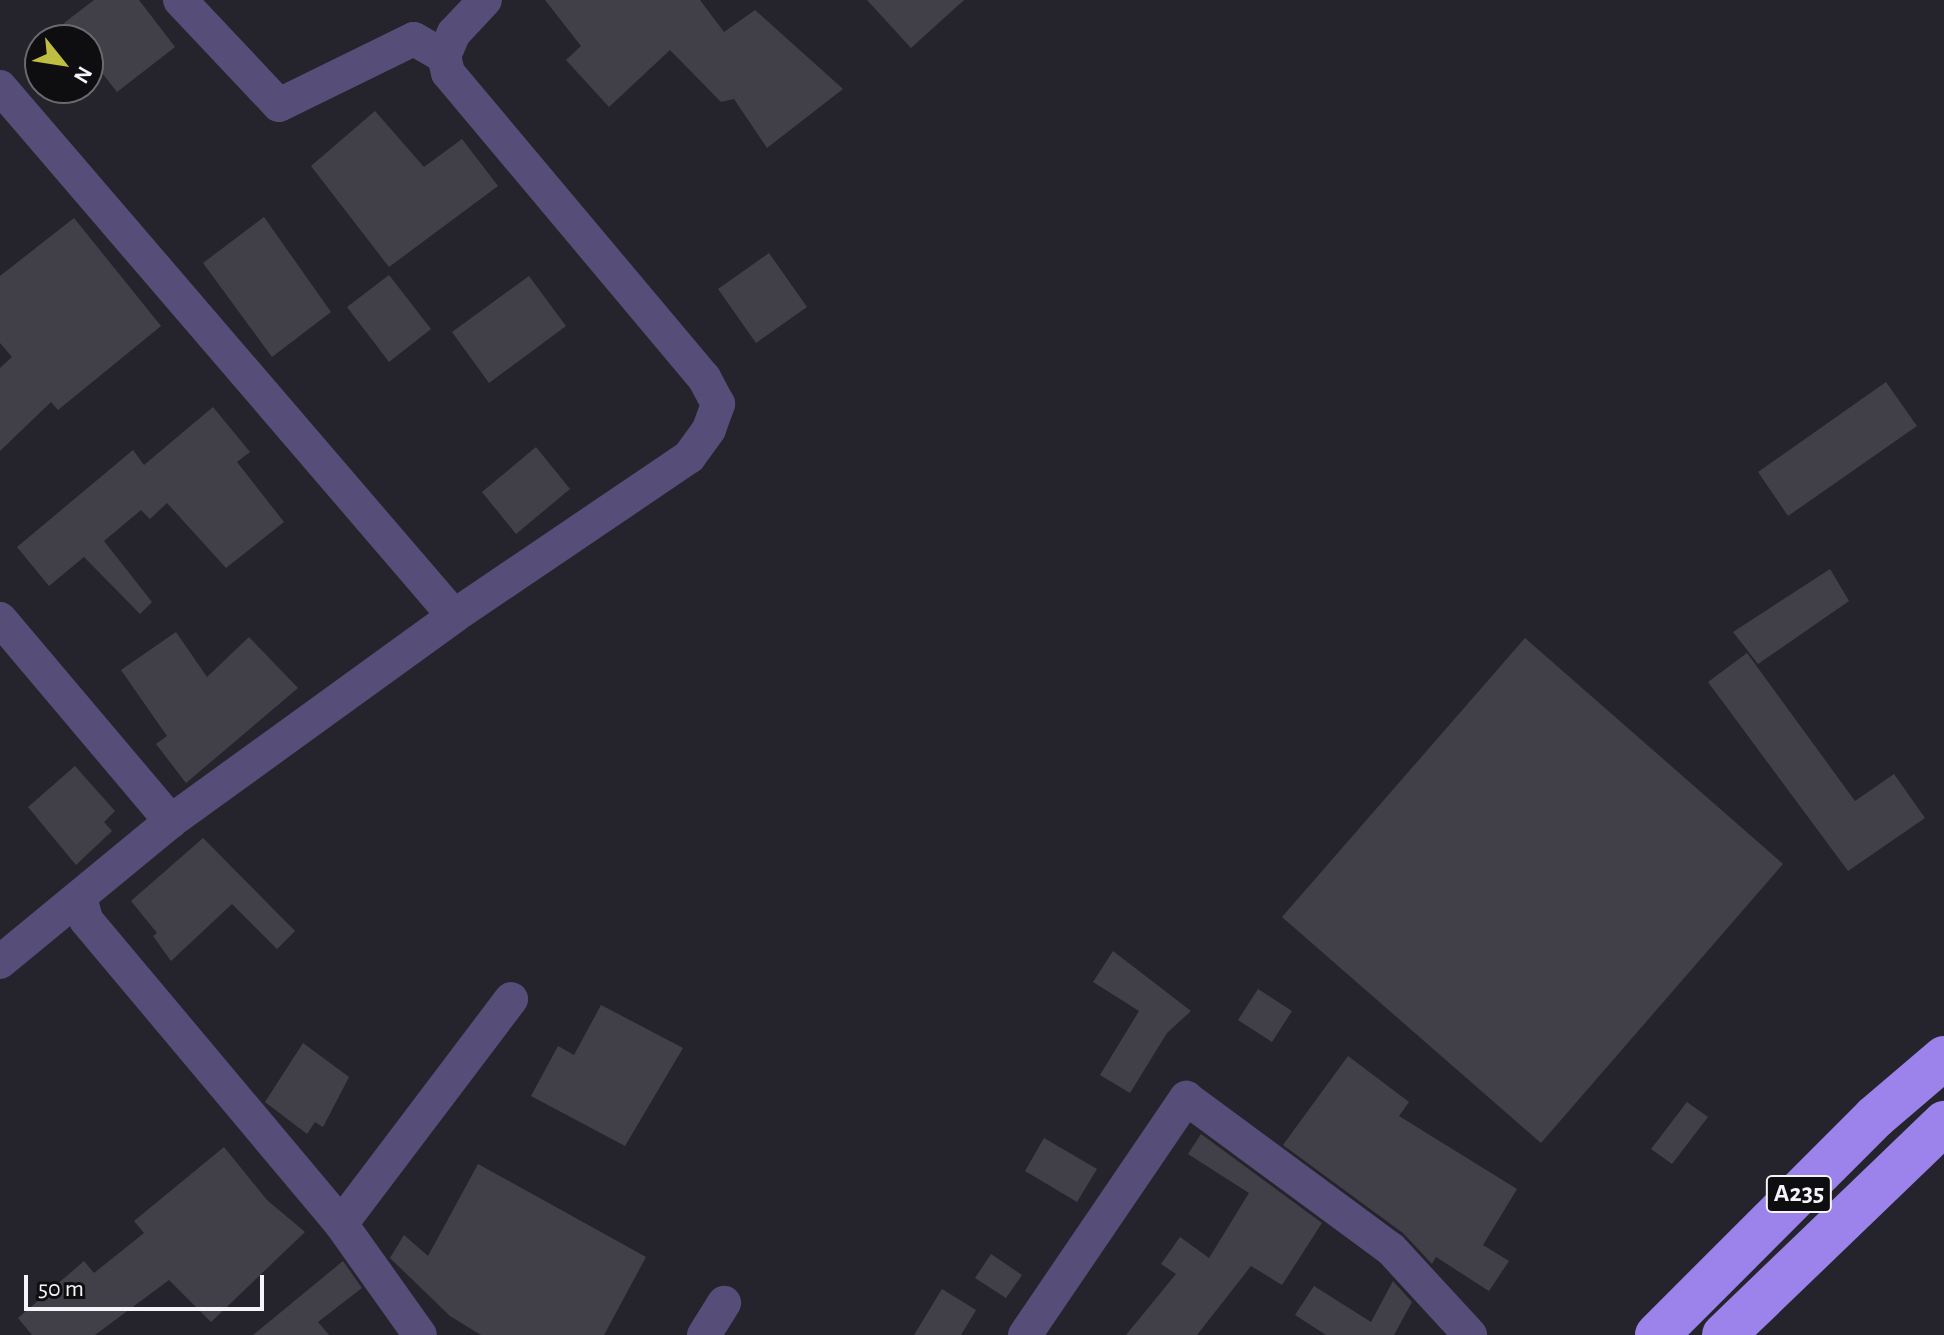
<!DOCTYPE html>
<html>
<head>
<meta charset="utf-8">
<style>
  body { margin:0 }
  #map { position:relative; width:1944px; height:1335px; overflow:hidden; background:#25242c; font-family:"Alegreya Sans",sans-serif }
  div>[style] { position:absolute }
  .building>* { inset:0; background:#414049 }
  .street>* { height:34px; margin:-17px; padding:0 17px; transform-origin:17px; border-radius:17px; background:#564e78 }
  .highway>* { height:44px; margin:-22px; padding:0 22px; transform-origin:22px; border-radius:22px; background:#9c83ec }
  span { translate:-50% -50%; white-space:nowrap; text-align:center; line-height:1.15; -webkit-text-stroke:7px #0e0e11; paint-order:stroke }
  .shield-label span { padding:2px 6px; background:#0e0e11; border:2px solid; border-radius:6px; -webkit-text-stroke-width:0 }
  .shield-label { font-size:26px; color:#f4f4f9; font-weight:700 }
  .north { position:absolute; left:24px; top:24px; width:80px; height:80px; box-sizing:border-box; background:#0e0e11; border:2px solid #6a6a6e; border-radius:50%; rotate:120deg; font-size:22px; font-weight:700; line-height:32px; text-align:center; color:#f4f4f9 }
  .north::after { content:''; display:block; margin:auto; width:28px; height:36px; background:#bfbe42; clip-path:polygon(50% 0,100% 100%,50% 72%,0 100%) }
  .scale { position:absolute; left:24px; top:1275px; width:240px; height:36px; box-sizing:border-box; border:4px solid #f4f4f9; border-top:0; padding-left:10px; font-size:24px; line-height:28px; white-space:nowrap; color:#f4f4f9; -webkit-text-stroke:6px #0e0e11; paint-order:stroke }
</style>
</head>
<body>
<div id="map">
  <div class="building">
    <div style="clip-path:polygon(94px 0,139px 0,175px 47px,117px 92px,88px 55px,88px 40px,77px 40px,64px 23px)"></div>
    <div style="clip-path:polygon(545px 0,700px 0,724px 32px,755px 10px,843px 89px,767px 148px,734px 99px,721px 102px,670px 50px,609px 107px,566px 60px,581px 46px)"></div>
    <div style="clip-path:polygon(867px 0,964px 0,911px 48px)"></div>
    <div style="clip-path:polygon(375px 111px,424px 167px,462px 139px,498px 186px,389px 267px,311px 166px)"></div>
    <div style="clip-path:polygon(264px 217px,331px 312px,272px 357px,203px 263px)"></div>
    <div style="clip-path:polygon(74px 218px,161px 326px,58px 410px,51px 402px,0 451px,0 368px,12px 357px,0 343px,0 276px)"></div>
    <div style="clip-path:polygon(769px 253px,807px 307px,756px 343px,718px 289px)"></div>
    <div style="clip-path:polygon(389px 275px,431px 329px,389px 362px,347px 307px)"></div>
    <div style="clip-path:polygon(529px 276px,566px 326px,489px 383px,452px 332px)"></div>
    <div style="clip-path:polygon(1886px 382px,1917px 426px,1788px 516px,1758px 472px)"></div>
    <div style="clip-path:polygon(213px 407px,250px 452px,237px 462px,284px 522px,226px 568px,167px 503px,150px 519px,141px 510px,104px 541px,152px 602px,140px 614px,84px 557px,49px 586px,17px 547px,133px 450px,144px 465px)"></div>
    <div style="clip-path:polygon(536px 447px,570px 489px,516px 534px,482px 492px)"></div>
    <div style="clip-path:polygon(1830px 569px,1849px 601px,1758px 664px,1733px 632px)"></div>
    <div style="clip-path:polygon(176px 632px,207px 677px,249px 637px,298px 688px,186px 783px,156px 744px,167px 736px,121px 670px)"></div>
    <div style="clip-path:polygon(1525px 638px,1783px 864px,1541px 1143px,1282px 917px)"></div>
    <div style="clip-path:polygon(1747px 653px,1855px 801px,1894px 774px,1925px 818px,1848px 871px,1708px 682px)"></div>
    <div style="clip-path:polygon(75px 766px,115px 811px,104px 822px,112px 831px,76px 865px,28px 807px)"></div>
    <div style="clip-path:polygon(203px 838px,295px 931px,277px 949px,232px 904px,171px 961px,153px 936px,157px 933px,131px 901px)"></div>
    <div style="clip-path:polygon(1113px 951px,1191px 1011px,1167px 1033px,1130px 1093px,1100px 1075px,1139px 1011px,1093px 982px)"></div>
    <div style="clip-path:polygon(1258px 989px,1292px 1011px,1272px 1042px,1238px 1020px)"></div>
    <div style="clip-path:polygon(601px 1005px,683px 1048px,625px 1146px,531px 1096px,558px 1046px,574px 1055px)"></div>
    <div style="clip-path:polygon(303px 1043px,349px 1077px,323px 1127px,315px 1122px,307px 1134px,265px 1102px)"></div>
    <div style="clip-path:polygon(1348px 1056px,1409px 1102px,1399px 1116px,1517px 1189px,1483px 1245px,1509px 1261px,1489px 1291px,1436px 1257px,1432px 1264px,1403px 1233px,1283px 1145px)"></div>
    <div style="clip-path:polygon(1687px 1102px,1708px 1117px,1672px 1164px,1651px 1149px)"></div>
    <div style="clip-path:polygon(1201px 1134px,1322px 1223px,1282px 1285px,1251px 1266px,1197px 1335px,1126px 1335px,1176px 1274px,1161px 1264px,1180px 1237px,1209px 1258px,1249px 1193px,1188px 1154px)"></div>
    <div style="clip-path:polygon(1044px 1138px,1097px 1169px,1077px 1202px,1025px 1171px)"></div>
    <div style="clip-path:polygon(224px 1147px,267px 1200px,305px 1232px,211px 1322px,169px 1280px,95px 1335px,32px 1335px,18px 1318px,84px 1261px,94px 1273px,144px 1233px,134px 1221px)"></div>
    <div style="clip-path:polygon(478px 1164px,646px 1257px,604px 1335px,481px 1335px,450px 1316px,390px 1258px,404px 1235px,428px 1256px)"></div>
    <div style="clip-path:polygon(991px 1254px,1022px 1275px,1006px 1298px,975px 1278px)"></div>
    <div style="clip-path:polygon(343px 1261px,362px 1288px,318px 1322px,329px 1335px,253px 1335px)"></div>
    <div style="clip-path:polygon(1393px 1281px,1412px 1302px,1394px 1335px,1326px 1335px,1295px 1315px,1314px 1286px,1371px 1322px)"></div>
    <div style="clip-path:polygon(942px 1289px,976px 1310px,961px 1335px,914px 1335px)"></div>
  </div>
  <div class="street">
    <div style="left:180px;top:0;width:144px;rotate:46.7deg"></div>
    <div style="left:279px;top:105px;width:150px;rotate:-26.1deg"></div>
    <div style="left:414px;top:39px;width:34px;rotate:30deg"></div>
    <div style="left:0;top:87px;width:697px;rotate:49.36deg"></div>
    <div style="left:0;top:619px;width:265px;rotate:49.8deg"></div>
    <div style="left:80px;top:897px;width:24px;rotate:75deg"></div>
    <div style="left:86px;top:920px;width:397px;rotate:50deg"></div>
    <div style="left:341px;top:1224px;width:136px;rotate:54.6deg"></div>
    <div style="left:0;top:962px;width:222px;rotate:-39.5deg"></div>
    <div style="left:171px;top:821px;width:349px;rotate:-35.9deg"></div>
    <div style="left:454px;top:616px;width:284px;rotate:-34.1deg"></div>
    <div style="left:689px;top:457px;width:34px;rotate:-54deg"></div>
    <div style="left:709px;top:429px;width:27px;rotate:-70deg"></div>
    <div style="left:718px;top:404px;width:30px;rotate:-118deg"></div>
    <div style="left:704px;top:378px;width:398px;rotate:-130deg"></div>
    <div style="left:448px;top:73px;width:17px;rotate:-103deg"></div>
    <div style="left:444px;top:56px;width:25px;rotate:-67deg"></div>
    <div style="left:454px;top:33px;width:45px;rotate:-46.8deg"></div>
    <div style="left:341px;top:1224px;width:282px;rotate:-52.9deg"></div>
    <div style="left:704px;top:1335px;width:38px;rotate:-58deg"></div>
    <div style="left:1025px;top:1335px;width:287px;rotate:-55.8deg"></div>
    <div style="left:1186px;top:1098px;width:255px;rotate:36.4deg"></div>
    <div style="left:1391px;top:1249px;width:117px;rotate:47.4deg"></div>
  </div>
  <div class="highway">
    <div style="left:1657px;top:1335px;width:308px;rotate:-45deg"></div>
    <div style="left:1875px;top:1117px;width:91px;rotate:-40.5deg"></div>
    <div style="left:1724px;top:1335px;width:306px;rotate:-43.9deg"></div>
  </div>
  <div class="shield-label">
    <span style="left:1799px;top:1194px">A235</span>
  </div>
  <div class="north">N</div>
  <div class="scale">50 m</div>
</div>
</body>
</html>
